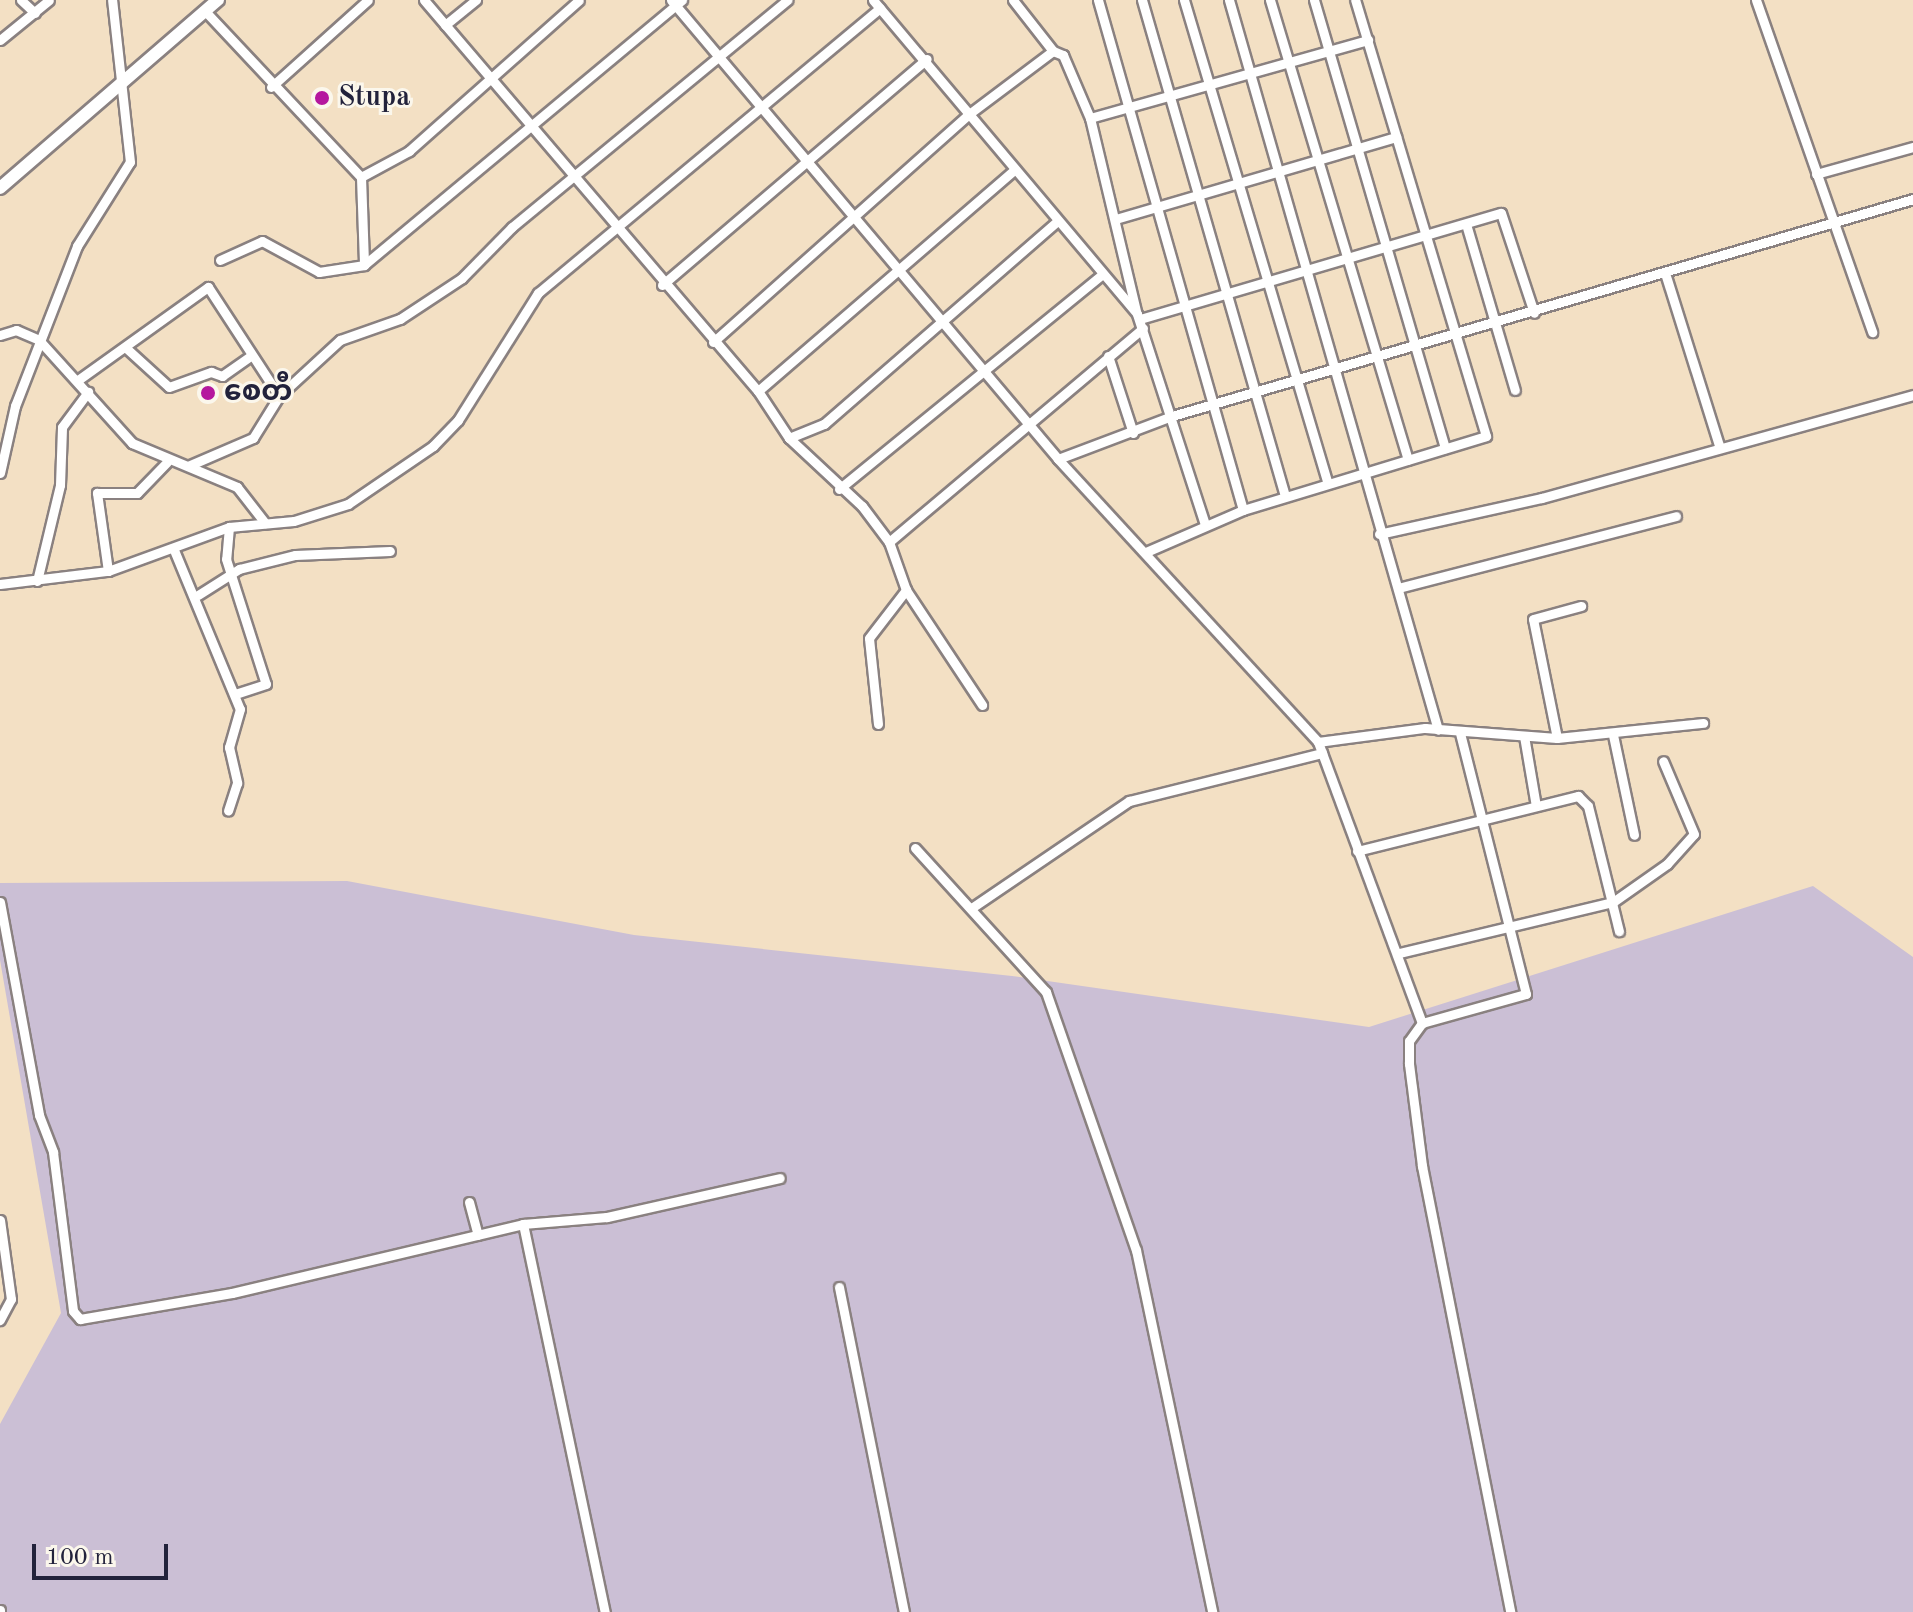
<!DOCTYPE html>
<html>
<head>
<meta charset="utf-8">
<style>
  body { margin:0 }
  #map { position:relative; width:1913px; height:1612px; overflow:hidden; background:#f3e0c4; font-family:"Old Standard TT","Noto Sans Myanmar",serif }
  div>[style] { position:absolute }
  .industrial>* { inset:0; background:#cbbfd5 }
  .roads { filter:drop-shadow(2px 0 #8a8180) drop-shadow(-2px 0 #8a8180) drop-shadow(0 2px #8a8180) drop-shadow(0 -2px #8a8180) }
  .minor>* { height:9px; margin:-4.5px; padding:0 4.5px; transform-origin:4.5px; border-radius:4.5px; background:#fff }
  .major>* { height:12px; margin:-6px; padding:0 6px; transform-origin:6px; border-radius:6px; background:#fff }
  .dots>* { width:22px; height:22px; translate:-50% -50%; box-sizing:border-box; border:4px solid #fbf7ec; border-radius:50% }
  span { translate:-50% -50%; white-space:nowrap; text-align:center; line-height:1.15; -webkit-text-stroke:6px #fbf7ec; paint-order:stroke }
  .poi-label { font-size:28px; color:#22223b; font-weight:700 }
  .left { translate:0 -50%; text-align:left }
  .scale { position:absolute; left:32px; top:1544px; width:136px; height:36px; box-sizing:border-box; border:4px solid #22223b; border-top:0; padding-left:10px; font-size:24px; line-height:28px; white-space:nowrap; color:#22223b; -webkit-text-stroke:6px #fbf7ec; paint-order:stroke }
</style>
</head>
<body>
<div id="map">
  <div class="industrial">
    <div style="clip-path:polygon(347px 881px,634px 935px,1012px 976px,1369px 1027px,1813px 886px,1913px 957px,1913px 1612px,0 1612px,0 1424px,61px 1313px,0 960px,0 883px)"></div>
  </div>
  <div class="roads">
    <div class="minor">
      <div style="left:21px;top:0;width:19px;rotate:43deg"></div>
      <div style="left:424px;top:0;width:514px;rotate:49.5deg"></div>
      <div style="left:758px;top:391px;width:56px;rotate:56.6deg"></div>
      <div style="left:789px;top:438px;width:100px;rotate:43deg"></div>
      <div style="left:862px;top:506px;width:45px;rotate:53.1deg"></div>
      <div style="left:889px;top:542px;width:332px;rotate:-40.1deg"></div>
      <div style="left:671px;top:0;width:600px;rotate:49.86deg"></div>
      <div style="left:1058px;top:459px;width:384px;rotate:47.4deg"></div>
      <div style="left:1318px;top:742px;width:300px;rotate:69.7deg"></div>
      <div style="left:1422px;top:1023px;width:108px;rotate:-15.6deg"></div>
      <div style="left:1526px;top:994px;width:268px;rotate:-104.2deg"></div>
      <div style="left:873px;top:0;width:410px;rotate:49.9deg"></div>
      <div style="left:1137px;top:314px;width:222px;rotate:72.1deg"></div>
      <div style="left:1013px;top:0;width:65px;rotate:51.9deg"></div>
      <div style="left:1098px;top:0;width:530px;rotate:74.13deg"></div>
      <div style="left:1142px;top:0;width:516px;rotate:73.92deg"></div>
      <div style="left:1184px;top:0;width:502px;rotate:73.44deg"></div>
      <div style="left:1229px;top:0;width:759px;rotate:74.02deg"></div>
      <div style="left:1270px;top:0;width:480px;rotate:73.3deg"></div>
      <div style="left:1314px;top:0;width:467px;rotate:73.7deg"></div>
      <div style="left:1756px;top:0;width:352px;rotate:70.7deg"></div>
      <div style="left:205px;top:11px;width:228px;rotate:46.8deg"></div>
      <div style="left:361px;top:177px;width:88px;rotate:88deg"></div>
      <div style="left:445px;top:25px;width:40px;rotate:-39deg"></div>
      <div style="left:0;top:40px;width:63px;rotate:-39.2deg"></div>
      <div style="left:271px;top:87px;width:130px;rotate:-41.9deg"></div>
      <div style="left:1090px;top:118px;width:198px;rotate:76.6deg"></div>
      <div style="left:1816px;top:174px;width:101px;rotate:-15.6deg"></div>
      <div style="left:361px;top:177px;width:55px;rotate:-28.4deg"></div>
      <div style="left:409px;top:151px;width:227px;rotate:-41.6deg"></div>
      <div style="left:1119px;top:218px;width:289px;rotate:-16.3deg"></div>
      <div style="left:1466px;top:224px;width:173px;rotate:73.6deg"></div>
      <div style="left:220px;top:260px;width:46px;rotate:-24.3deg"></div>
      <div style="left:262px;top:241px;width:65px;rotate:28.5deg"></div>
      <div style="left:319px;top:272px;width:46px;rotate:-8.8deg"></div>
      <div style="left:364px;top:265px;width:414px;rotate:-39.8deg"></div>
      <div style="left:1665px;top:273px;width:183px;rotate:72.6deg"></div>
      <div style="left:662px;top:285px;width:348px;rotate:-40.5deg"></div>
      <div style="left:1140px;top:319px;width:376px;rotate:-16.4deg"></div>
      <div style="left:1501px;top:213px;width:105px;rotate:71.7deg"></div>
      <div style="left:0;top:335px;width:17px;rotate:-17deg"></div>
      <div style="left:16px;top:330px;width:25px;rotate:23deg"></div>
      <div style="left:39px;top:340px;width:139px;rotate:47.9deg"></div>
      <div style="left:132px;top:443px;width:114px;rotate:22.7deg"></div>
      <div style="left:237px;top:487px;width:46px;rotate:52.1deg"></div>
      <div style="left:713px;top:342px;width:343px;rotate:-41.7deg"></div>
      <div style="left:969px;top:114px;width:105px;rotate:-36.9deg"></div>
      <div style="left:1053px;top:51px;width:11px;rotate:22deg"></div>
      <div style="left:1063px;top:55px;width:69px;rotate:66.8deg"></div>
      <div style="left:1090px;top:118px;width:289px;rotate:-15.7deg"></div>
      <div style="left:125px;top:347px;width:59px;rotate:42.3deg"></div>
      <div style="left:169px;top:387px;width:45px;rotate:-19.7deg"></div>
      <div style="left:211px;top:372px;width:12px;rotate:20deg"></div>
      <div style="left:222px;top:376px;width:35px;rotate:-35deg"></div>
      <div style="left:1108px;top:356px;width:81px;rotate:72deg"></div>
      <div style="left:78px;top:380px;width:160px;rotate:-35.6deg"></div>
      <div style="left:208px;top:287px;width:130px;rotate:56.9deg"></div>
      <div style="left:758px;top:391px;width:337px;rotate:-40.8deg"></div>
      <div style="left:789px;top:438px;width:38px;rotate:-22deg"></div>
      <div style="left:824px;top:424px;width:308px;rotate:-41deg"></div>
      <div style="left:1058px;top:459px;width:122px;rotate:-20.7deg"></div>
      <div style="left:1172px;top:416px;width:772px;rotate:-16.32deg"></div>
      <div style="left:188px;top:466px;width:71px;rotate:-23.3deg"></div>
      <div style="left:253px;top:438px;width:49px;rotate:-58.2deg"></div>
      <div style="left:279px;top:396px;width:83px;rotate:-42.6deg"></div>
      <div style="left:340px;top:340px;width:64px;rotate:-19.3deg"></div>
      <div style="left:400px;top:319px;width:74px;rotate:-33.5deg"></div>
      <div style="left:462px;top:278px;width:71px;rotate:-45.6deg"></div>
      <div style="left:512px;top:227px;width:357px;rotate:-39.5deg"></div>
      <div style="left:0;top:473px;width:69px;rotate:-77.4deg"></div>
      <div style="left:15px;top:406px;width:172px;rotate:-68.8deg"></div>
      <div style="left:77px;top:246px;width:99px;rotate:-57.8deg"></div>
      <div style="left:130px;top:162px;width:163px;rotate:-96.3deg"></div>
      <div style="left:839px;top:489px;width:338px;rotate:-39.2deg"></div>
      <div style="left:229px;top:527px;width:32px;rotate:95deg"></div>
      <div style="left:226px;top:559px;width:131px;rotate:72.3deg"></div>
      <div style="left:266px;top:684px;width:32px;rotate:162deg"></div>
      <div style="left:1379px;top:534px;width:167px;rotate:-12.5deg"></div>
      <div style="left:1542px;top:498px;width:385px;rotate:-15.5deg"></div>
      <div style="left:889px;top:542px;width:51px;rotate:70.5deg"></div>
      <div style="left:906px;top:590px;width:138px;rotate:56.5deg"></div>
      <div style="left:174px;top:550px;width:172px;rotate:67.5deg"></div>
      <div style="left:240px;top:709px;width:40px;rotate:106deg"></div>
      <div style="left:229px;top:747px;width:37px;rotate:77deg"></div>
      <div style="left:237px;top:783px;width:29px;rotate:108deg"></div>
      <div style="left:1146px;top:552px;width:106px;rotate:-23.4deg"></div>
      <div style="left:1243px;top:510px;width:254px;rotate:-16.9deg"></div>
      <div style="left:1486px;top:436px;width:455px;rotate:-106.7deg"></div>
      <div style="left:108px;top:571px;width:79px;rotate:-98deg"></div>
      <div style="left:97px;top:493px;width:40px"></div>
      <div style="left:137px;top:493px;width:43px;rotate:-45.9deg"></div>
      <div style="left:37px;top:581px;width:99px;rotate:-76.5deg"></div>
      <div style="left:60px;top:485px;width:58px;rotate:-88deg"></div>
      <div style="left:62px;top:427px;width:44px;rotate:-53.4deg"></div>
      <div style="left:0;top:584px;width:109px;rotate:-6.9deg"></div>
      <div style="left:108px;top:571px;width:129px;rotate:-20deg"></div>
      <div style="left:229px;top:527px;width:65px;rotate:-5.3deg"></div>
      <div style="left:294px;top:521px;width:57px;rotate:-17.5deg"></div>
      <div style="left:348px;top:504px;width:103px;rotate:-34.3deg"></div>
      <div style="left:433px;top:446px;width:36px;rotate:-46deg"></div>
      <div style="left:458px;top:420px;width:150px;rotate:-57.8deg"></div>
      <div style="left:538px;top:293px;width:445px;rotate:-39.8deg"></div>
      <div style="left:1402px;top:587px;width:283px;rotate:-14.5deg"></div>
      <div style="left:198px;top:595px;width:49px;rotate:-32.4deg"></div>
      <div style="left:239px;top:569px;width:58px;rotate:-14deg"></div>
      <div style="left:295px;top:555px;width:95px;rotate:-2.4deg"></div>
      <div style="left:878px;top:724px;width:86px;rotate:-96deg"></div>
      <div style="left:869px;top:638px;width:61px;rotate:-52.4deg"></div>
      <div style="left:1613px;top:735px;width:102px;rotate:78.1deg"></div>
      <div style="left:1524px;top:736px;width:71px;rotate:80.3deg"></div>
      <div style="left:1557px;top:738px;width:121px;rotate:-101.4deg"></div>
      <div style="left:1533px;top:619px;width:50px;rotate:-15.2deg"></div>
      <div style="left:1318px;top:742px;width:108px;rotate:-7.5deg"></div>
      <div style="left:1425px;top:728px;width:132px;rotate:4.3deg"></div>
      <div style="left:1557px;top:738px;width:147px;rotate:-5.9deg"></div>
      <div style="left:915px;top:848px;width:195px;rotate:47.7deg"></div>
      <div style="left:1046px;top:992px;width:273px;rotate:70.8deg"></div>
      <div style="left:1136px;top:1250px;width:370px;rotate:78.1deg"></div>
      <div style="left:1357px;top:851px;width:228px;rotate:-14deg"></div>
      <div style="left:1578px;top:796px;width:14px;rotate:45deg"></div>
      <div style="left:1588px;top:806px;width:129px;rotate:76.1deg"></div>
      <div style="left:0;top:902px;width:217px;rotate:79.6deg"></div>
      <div style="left:39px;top:1115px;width:40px;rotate:69deg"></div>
      <div style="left:53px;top:1152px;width:160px;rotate:82.8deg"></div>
      <div style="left:73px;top:1311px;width:11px;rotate:49deg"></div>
      <div style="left:80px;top:1319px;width:154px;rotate:-9.7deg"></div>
      <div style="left:232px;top:1293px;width:299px;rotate:-13.3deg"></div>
      <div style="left:523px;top:1224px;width:84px;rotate:-4.8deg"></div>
      <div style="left:607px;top:1217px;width:177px;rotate:-12.7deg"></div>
      <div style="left:973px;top:907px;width:189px;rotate:-34.2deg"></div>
      <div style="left:1129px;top:801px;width:199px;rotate:-14deg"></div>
      <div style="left:1399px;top:953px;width:220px;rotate:-13.4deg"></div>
      <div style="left:1613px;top:902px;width:66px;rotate:-35.1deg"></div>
      <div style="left:1667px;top:864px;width:40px;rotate:-48deg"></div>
      <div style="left:1694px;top:834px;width:79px;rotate:-113deg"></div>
      <div style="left:1422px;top:1023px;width:22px;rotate:126deg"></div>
      <div style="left:1409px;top:1041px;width:23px;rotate:90deg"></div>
      <div style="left:1409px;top:1064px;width:103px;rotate:82.7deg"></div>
      <div style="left:1422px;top:1166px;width:455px;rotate:78.8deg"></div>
      <div style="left:469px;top:1202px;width:34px;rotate:75deg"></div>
      <div style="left:0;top:1220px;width:80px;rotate:82.1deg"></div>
      <div style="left:11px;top:1299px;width:24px;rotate:118deg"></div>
      <div style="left:523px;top:1224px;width:397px;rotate:78.1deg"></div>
      <div style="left:839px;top:1287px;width:331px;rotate:78.7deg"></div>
      <div style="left:0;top:1610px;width:2px;rotate:90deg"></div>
    </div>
    <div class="major">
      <div style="left:0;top:188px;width:288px;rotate:-40.8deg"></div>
    </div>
  </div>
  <div class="dots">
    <div style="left:322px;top:98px;background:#b5179e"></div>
    <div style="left:208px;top:393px;background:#b5179e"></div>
  </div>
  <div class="poi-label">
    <span class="left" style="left:338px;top:98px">Stupa</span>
    <span class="left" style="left:224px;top:393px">စေတီ</span>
  </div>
  <div class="scale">100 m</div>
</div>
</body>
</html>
